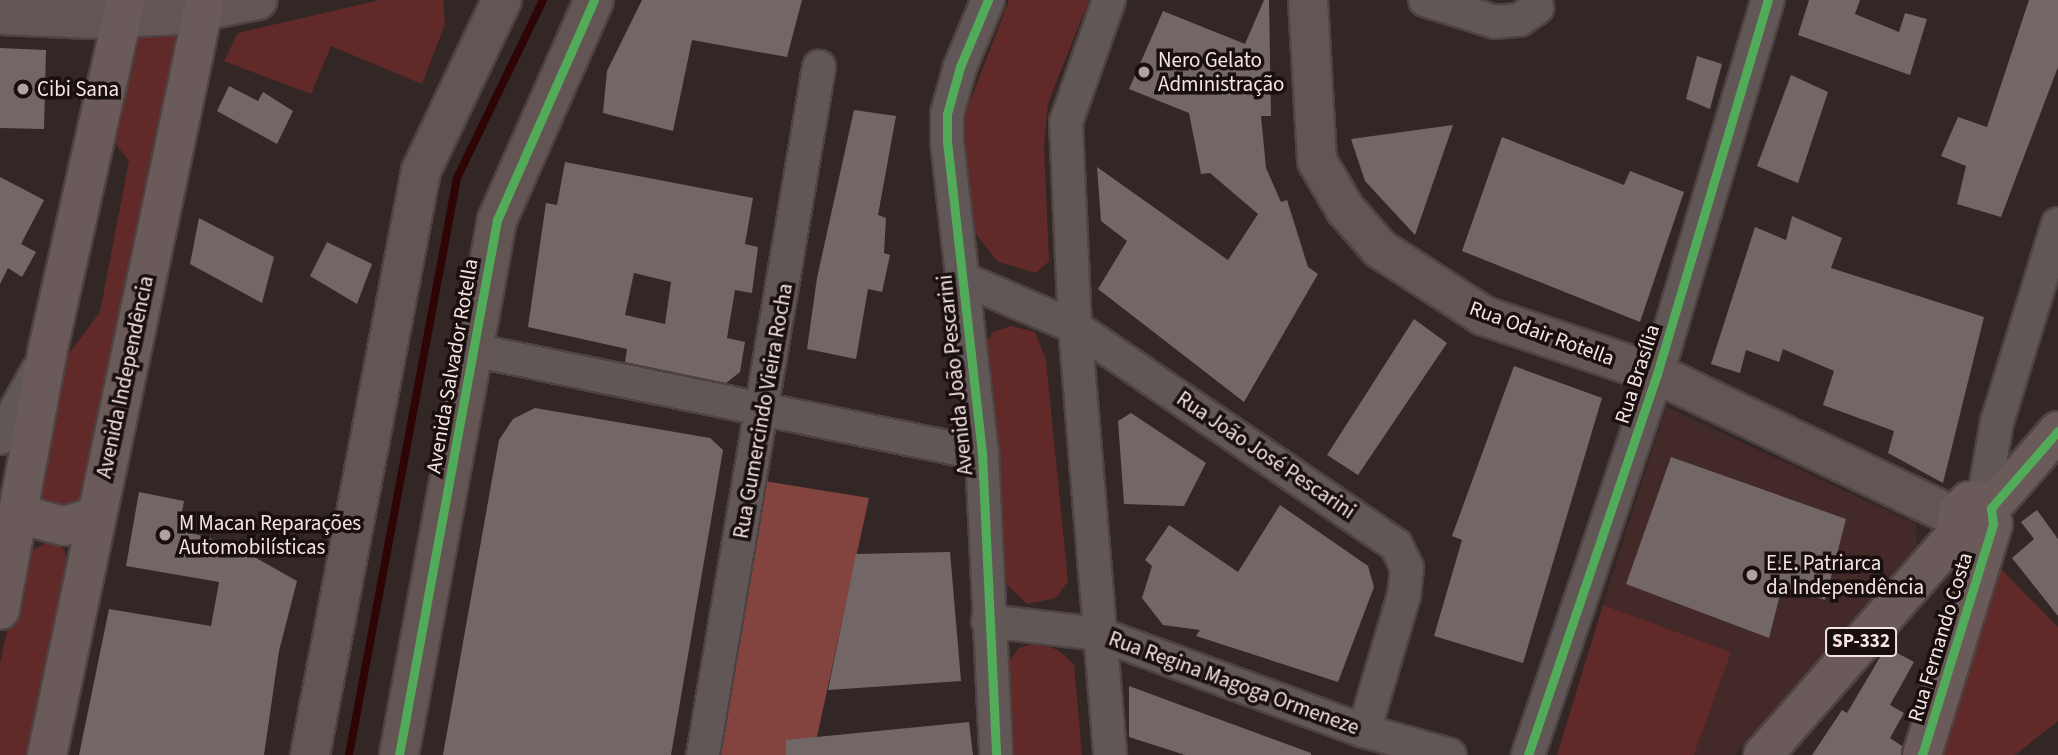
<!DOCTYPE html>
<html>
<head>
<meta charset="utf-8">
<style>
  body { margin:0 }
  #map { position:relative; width:2058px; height:755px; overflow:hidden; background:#332726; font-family:"Source Sans 3",sans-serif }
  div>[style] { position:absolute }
  .built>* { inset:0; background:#432a28 }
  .green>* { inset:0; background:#612a28 }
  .forest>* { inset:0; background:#834440 }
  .stream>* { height:8px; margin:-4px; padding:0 4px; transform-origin:4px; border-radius:4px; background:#2f0405 }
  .building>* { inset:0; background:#726766 }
  .roads { filter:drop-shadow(2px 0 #4e4342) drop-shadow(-2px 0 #4e4342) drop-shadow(0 2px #4e4342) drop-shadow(0 -2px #4e4342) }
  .street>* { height:32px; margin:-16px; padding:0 16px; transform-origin:16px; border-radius:16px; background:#615756 }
  .secondary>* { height:38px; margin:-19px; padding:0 19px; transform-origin:19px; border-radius:19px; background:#625554 }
  .primary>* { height:38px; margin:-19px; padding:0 19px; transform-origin:19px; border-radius:19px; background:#6a5a59 }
  .cycleway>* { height:9px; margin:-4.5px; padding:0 4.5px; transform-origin:4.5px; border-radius:4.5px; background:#51ab58 }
  .dots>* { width:19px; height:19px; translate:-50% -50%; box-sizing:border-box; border:4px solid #190f0e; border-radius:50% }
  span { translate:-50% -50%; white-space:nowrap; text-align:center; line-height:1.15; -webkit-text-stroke:7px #190f0e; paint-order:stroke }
  .shield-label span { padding:2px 5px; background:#190f0e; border:2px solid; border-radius:5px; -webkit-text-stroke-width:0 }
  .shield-label { font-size:19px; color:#f4e5e4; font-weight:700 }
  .poi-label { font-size:21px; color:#f4e5e4 }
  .left { translate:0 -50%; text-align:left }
  .street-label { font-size:21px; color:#f4e5e4 }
</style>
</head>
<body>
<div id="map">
  <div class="built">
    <div style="clip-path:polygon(1666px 407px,1916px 524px,1917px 546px,1735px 755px,1694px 755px,1731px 652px,1603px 605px)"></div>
  </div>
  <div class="green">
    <div style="clip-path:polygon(380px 0,443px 0,445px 24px,422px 84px,331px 46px,311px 94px,224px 61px,238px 33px)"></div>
    <div style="clip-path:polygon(1009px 0,1089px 0,1048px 103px,1044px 146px,1049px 261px,1036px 273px,998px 262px,976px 234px,960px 128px)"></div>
    <div style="clip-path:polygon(177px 34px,179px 42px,81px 501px,73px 509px,40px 503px,36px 492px,59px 367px,100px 312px,129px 161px,107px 133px,127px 35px)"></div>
    <div style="clip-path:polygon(1011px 326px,1035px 332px,1046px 360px,1068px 581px,1056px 598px,1027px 604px,1003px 581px,983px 348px,993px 332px)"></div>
    <div style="clip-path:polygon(48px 542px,64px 549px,69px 568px,33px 755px,0 755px,0 664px,23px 555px)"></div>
    <div style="clip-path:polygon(1994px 562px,2058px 627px,2058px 721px,2015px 755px,1933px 755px)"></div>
    <div style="clip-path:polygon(1603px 605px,1731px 652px,1694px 755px,1557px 755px)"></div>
    <div style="clip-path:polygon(1037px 643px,1058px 650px,1074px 664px,1082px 755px,1012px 755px,1006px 665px,1019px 648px)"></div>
  </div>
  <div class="forest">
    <div style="clip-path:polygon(764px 481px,869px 498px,813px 755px,717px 755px)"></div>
  </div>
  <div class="stream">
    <div style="left:349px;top:755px;width:587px;rotate:-79.4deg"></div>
    <div style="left:457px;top:178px;width:198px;rotate:-64.2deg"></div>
  </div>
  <div class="building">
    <div style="clip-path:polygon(642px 0,802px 0,787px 57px,692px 40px,673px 131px,603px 113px,607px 71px)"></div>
    <div style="clip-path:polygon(1264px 0,1269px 0,1271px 116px,1261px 116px,1266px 168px,1281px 202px,1287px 200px,1308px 267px,1318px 274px,1244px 402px,1098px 289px,1127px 241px,1101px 221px,1097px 167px,1228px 260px,1258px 214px,1210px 173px,1201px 174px,1189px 113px,1129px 89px,1163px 11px,1245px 44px)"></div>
    <div style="clip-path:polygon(1809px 0,1860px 0,1855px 14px,1899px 32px,1905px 13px,1927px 19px,1910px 75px,1798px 35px)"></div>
    <div style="clip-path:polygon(2029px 0,2058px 0,2058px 67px,2001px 217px,1957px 204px,1966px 166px,1941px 156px,1958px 117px,1987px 127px)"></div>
    <div style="clip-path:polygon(0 48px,46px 50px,44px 129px,0 128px)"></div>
    <div style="clip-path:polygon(1697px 56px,1722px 64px,1710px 109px,1686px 99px)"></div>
    <div style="clip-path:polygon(1791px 75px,1828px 92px,1798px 183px,1757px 166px)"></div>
    <div style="clip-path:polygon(229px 86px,258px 101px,263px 92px,293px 111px,277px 144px,217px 111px)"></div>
    <div style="clip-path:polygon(854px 110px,896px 116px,878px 215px,886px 218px,884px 253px,890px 255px,882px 292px,868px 289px,856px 359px,807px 349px,817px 278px)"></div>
    <div style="clip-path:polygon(1453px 125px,1415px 235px,1365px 181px,1351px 139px)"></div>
    <div style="clip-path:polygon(1502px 137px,1624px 185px,1630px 171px,1684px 192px,1640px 322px,1462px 251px)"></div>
    <div style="clip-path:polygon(evenodd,565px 162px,753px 198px,745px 244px,758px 247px,752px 293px,735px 290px,727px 338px,745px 342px,740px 372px,726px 383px,625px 362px,627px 349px,528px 327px,546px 203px,557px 205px,565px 162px,634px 273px,671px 282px,665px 324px,625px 315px,634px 273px)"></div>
    <div style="clip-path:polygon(0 177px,44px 200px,21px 244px,36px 252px,22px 277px,8px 268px,0 284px)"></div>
    <div style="clip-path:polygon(1792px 216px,1842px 238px,1831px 268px,1984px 317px,1943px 483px,1888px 453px,1894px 431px,1823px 405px,1834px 371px,1783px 349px,1779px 362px,1746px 350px,1740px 373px,1711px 364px,1755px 227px,1786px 240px)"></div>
    <div style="clip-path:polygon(199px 218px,274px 257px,262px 303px,190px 264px)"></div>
    <div style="clip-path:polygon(327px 242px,372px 264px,357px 304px,310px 276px)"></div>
    <div style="clip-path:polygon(1414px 319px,1447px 343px,1358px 475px,1327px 455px)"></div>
    <div style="clip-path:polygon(1514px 366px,1602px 398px,1523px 663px,1434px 636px,1462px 540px,1452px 536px)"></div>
    <div style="clip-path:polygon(535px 408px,710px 438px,723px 450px,671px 755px,443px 755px,499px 440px,513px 419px)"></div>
    <div style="clip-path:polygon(1131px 413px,1206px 463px,1184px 506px,1124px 504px,1118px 421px)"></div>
    <div style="clip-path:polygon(1671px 457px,1846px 519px,1825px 600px,1782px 587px,1769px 638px,1626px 584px)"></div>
    <div style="clip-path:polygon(139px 492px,184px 501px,179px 529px,235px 546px,297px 581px,279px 651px,264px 755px,79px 755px,109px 609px,211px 626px,219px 582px,126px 566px)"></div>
    <div style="clip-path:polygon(1280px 505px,1368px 566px,1374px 587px,1338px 682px,1196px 636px,1200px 630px,1163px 625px,1142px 598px,1152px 566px,1145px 560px,1169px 525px,1238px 572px)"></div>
    <div style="clip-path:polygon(2037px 510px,2058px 539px,2058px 616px,2012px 558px,2034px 539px,2021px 522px)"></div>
    <div style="clip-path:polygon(950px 552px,961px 681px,828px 690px,856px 554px)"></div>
    <div style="clip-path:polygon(1886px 647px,1914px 662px,1890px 705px,1904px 713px,1890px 738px,1902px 746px,1901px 755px,1812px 755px,1842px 710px,1847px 713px)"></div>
    <div style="clip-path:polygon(1129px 686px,1311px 753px,1311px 755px,1185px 755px,1129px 737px)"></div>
    <div style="clip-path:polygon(969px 722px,973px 755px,786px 755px,786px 740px)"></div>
  </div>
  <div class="roads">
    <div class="street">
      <div style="left:988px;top:0;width:73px;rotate:112.7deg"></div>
      <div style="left:960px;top:67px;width:49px;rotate:105.5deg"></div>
      <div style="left:947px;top:114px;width:27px;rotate:90deg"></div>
      <div style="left:947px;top:141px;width:315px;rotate:83.6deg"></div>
      <div style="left:982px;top:454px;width:301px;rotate:87.3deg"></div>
      <div style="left:1109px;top:0;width:129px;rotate:109.4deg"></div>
      <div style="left:1066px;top:122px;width:205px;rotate:87.5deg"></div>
      <div style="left:1075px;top:327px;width:429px;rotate:85.3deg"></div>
      <div style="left:1425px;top:0;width:73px;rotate:17.4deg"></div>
      <div style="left:1495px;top:22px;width:24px;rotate:-5deg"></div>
      <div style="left:1519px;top:20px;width:22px;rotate:-34deg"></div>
      <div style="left:963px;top:279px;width:122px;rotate:23.2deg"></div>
      <div style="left:1075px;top:327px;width:388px;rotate:34.2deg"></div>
      <div style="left:1396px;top:545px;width:25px;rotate:64deg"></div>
      <div style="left:1407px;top:568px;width:27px;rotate:96deg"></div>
      <div style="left:1404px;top:595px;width:142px;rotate:106.4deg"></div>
      <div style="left:473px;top:350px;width:520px;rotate:11.55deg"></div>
      <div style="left:0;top:438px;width:78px;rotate:-60.8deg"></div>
      <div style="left:1983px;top:502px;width:81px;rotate:-80.1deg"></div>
      <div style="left:1997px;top:422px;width:207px;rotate:-72.9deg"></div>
      <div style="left:988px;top:621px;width:112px;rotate:6.7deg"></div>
      <div style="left:1099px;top:634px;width:282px;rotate:20.1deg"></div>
      <div style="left:1364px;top:731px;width:89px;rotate:15.6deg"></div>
      <div style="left:703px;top:755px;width:698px;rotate:-80.43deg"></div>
      <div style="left:1528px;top:755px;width:402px;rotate:-71.3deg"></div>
      <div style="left:1657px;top:374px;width:390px;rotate:-73.5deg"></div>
    </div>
    <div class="secondary">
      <div style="left:1308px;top:0;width:161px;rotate:86.8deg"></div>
      <div style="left:1317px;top:161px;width:56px;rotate:59.7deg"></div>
      <div style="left:1345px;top:209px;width:53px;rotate:48.8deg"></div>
      <div style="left:1380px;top:249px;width:124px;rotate:32.8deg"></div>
      <div style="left:1484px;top:316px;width:182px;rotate:18.5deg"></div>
      <div style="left:1657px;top:374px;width:333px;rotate:25.6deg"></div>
      <div style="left:0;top:15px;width:92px;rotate:2.5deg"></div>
      <div style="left:92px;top:19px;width:89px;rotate:-2.6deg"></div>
      <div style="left:181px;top:15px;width:78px;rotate:-11deg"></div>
      <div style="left:310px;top:755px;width:594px;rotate:-79.24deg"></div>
      <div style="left:421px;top:171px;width:189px;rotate:-64.7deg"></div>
      <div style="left:399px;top:755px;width:544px;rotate:-79.62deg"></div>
      <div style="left:497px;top:220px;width:240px;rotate:-66.2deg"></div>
    </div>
    <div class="primary">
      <div style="left:21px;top:508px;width:13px;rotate:45deg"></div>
      <div style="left:30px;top:517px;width:35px;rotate:15deg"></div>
      <div style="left:64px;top:526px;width:32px;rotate:-16deg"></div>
      <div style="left:1991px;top:508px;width:102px;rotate:-49deg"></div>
      <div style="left:0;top:610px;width:261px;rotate:-79.6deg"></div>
      <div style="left:47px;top:353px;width:362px;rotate:-77.4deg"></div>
      <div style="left:47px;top:755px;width:771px;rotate:-78.18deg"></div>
      <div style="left:1763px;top:755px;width:299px;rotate:-48.8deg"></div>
      <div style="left:1922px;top:755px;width:242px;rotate:-72.9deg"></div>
      <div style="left:1993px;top:524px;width:24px;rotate:-114deg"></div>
      <div style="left:1983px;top:502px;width:14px;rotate:-176deg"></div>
      <div style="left:1969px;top:501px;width:15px;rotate:138deg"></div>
      <div style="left:1958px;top:511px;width:11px;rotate:95deg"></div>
      <div style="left:1957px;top:522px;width:14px;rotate:60deg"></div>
      <div style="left:1964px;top:534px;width:18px;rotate:6deg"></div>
      <div style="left:1982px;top:536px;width:12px;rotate:-42deg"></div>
    </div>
  </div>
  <div class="cycleway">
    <div style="left:988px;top:0;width:73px;rotate:112.7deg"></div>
    <div style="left:960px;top:67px;width:49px;rotate:105.5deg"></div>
    <div style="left:947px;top:114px;width:27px;rotate:90deg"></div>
    <div style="left:947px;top:141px;width:315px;rotate:83.6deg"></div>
    <div style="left:982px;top:454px;width:301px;rotate:87.3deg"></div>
    <div style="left:399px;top:755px;width:544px;rotate:-79.62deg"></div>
    <div style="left:497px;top:220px;width:240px;rotate:-66.2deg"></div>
    <div style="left:1528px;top:755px;width:402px;rotate:-71.3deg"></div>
    <div style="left:1657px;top:374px;width:390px;rotate:-73.5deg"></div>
    <div style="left:1922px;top:755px;width:242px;rotate:-72.9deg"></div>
    <div style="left:1993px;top:524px;width:16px;rotate:-97deg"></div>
    <div style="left:1991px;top:508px;width:102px;rotate:-49deg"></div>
  </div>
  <div class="dots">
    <div style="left:1144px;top:72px;background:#b0a2a2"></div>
    <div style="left:23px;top:89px;background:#b0a2a2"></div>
    <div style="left:165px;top:535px;background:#b0a2a2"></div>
    <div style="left:1752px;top:575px;background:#b0a2a2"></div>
  </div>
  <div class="shield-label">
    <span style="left:1861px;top:642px">SP-332</span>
  </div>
  <div class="poi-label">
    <span class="left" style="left:1158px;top:72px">Nero Gelato<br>Administração</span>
    <span class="left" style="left:37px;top:89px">Cibi Sana</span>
    <span class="left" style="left:179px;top:535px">M Macan Reparações<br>Automobilísticas</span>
    <span class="left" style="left:1766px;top:575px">E.E. Patriarca<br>da Independência</span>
  </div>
  <div class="street-label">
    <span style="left:1542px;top:333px;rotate:20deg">Rua Odair Rotella</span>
    <span style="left:452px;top:366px;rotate:-80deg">Avenida Salvador Rotella</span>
    <span style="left:1637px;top:374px;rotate:-72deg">Rua Brasília</span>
    <span style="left:955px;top:375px;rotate:-96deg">Avenida João Pescarini</span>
    <span style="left:125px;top:377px;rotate:-78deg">Avenida Independência</span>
    <span style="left:763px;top:411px;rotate:-80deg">Rua Gumercindo Vieira Rocha</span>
    <span style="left:1266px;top:455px;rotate:34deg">Rua João José Pescarini</span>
    <span style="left:1940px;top:637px;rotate:-73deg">Rua Fernando Costa</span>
    <span style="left:1234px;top:683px;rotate:20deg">Rua Regina Magoga Ormeneze</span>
  </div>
</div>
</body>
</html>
